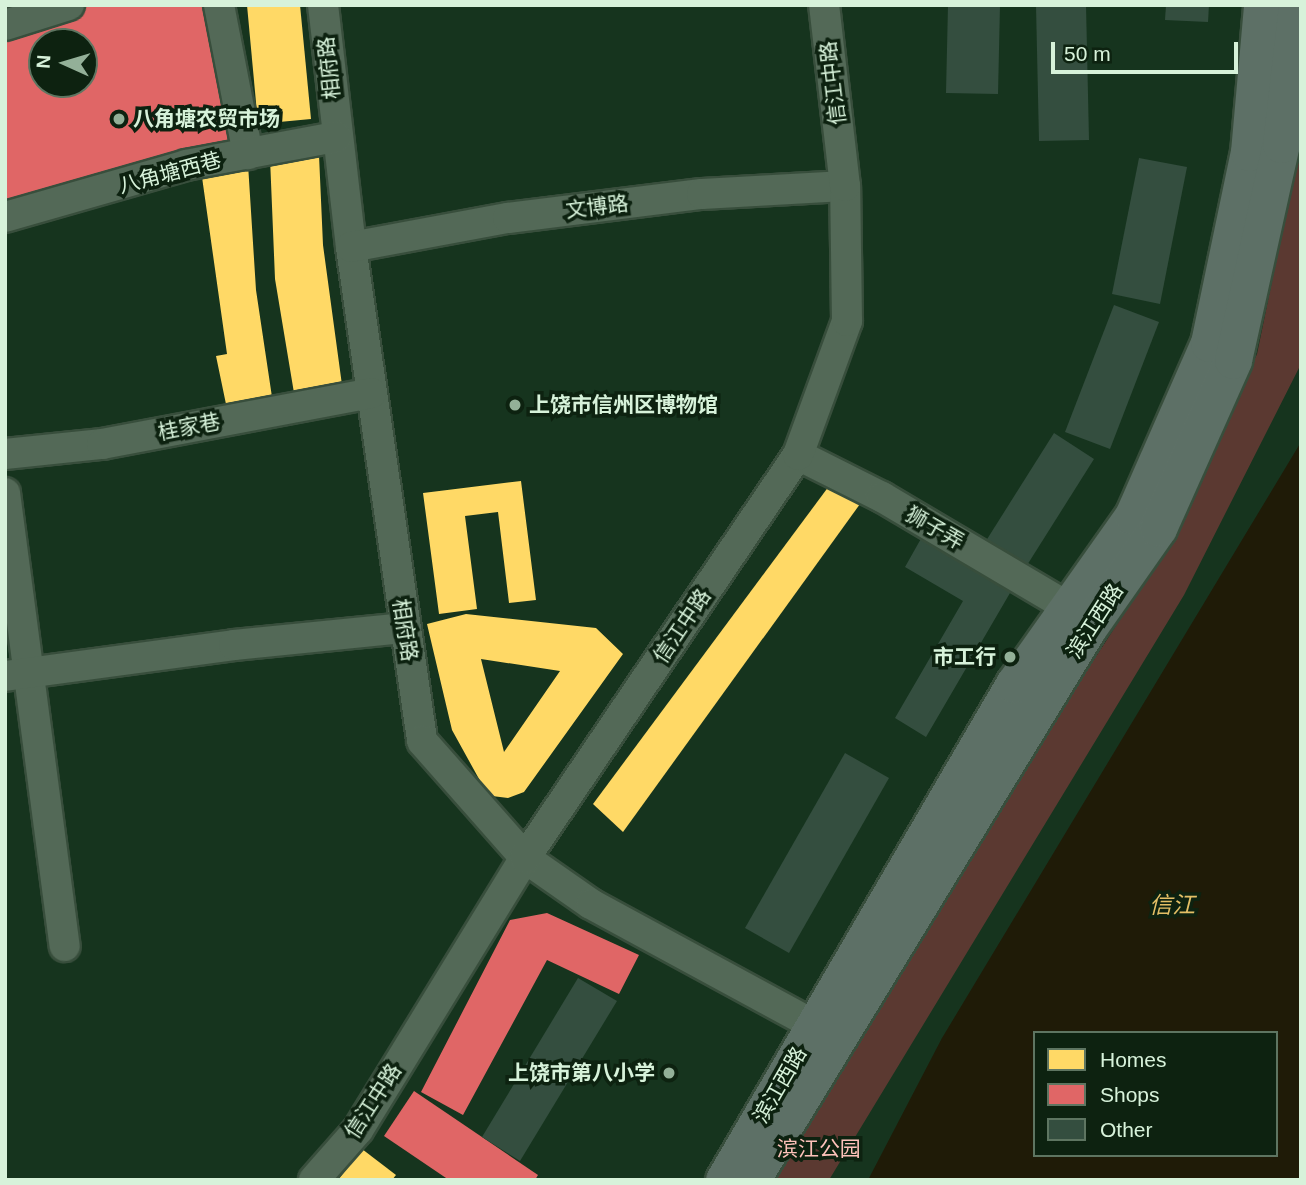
<!DOCTYPE html>
<html>
<head>
<meta charset="utf-8">
<style>
  body { margin:0 }
  #map { position:relative; width:1306px; height:1185px; overflow:hidden; background:#16341e; font-family:Arial,"Noto Sans SC",sans-serif }
  div>[style] { position:absolute }
  .green>* { inset:0; background:#5b3931 }
  .water>* { inset:0; background:#1f1b07 }
  .homes>* { inset:0; background:#ffd966 }
  .shops>* { inset:0; background:#e06666 }
  .building>* { inset:0; background:#344e3f }
  .roads { filter:drop-shadow(2px 0 #384e3c) drop-shadow(-2px 0 #384e3c) drop-shadow(0 2px #384e3c) drop-shadow(0 -2px #384e3c) }
  .minor>* { height:30px; margin:-15px; padding:0 15px; transform-origin:15px; border-radius:15px; background:#536957 }
  .major>* { height:37px; margin:-18.5px; padding:0 18.5px; transform-origin:18.5px; border-radius:18.5px; background:#5d7066 }
  .dots>* { width:19px; height:19px; translate:-50% -50%; box-sizing:border-box; border:4px solid #0d2210; border-radius:50% }
  span { translate:-50% -50%; white-space:nowrap; text-align:center; line-height:1.15; -webkit-text-stroke:7px #0d2210; paint-order:stroke }
  .street-label { font-size:21px; color:#d7f2da }
  .poi-label { font-size:21px; color:#d7f2da; font-weight:700 }
  .left { translate:0 -50%; text-align:left }
  .right { translate:-100% -50%; text-align:right }
  .park-label { font-size:21px; color:#fdc1b9 }
  .water-label { font-size:23px; color:#e3bf66; font-style:italic }
  .frame { position:absolute; inset:0; border:7px solid #d7f2da; pointer-events:none }
  .legend { position:absolute; left:1033px; top:1031px; width:245px; height:126px; box-sizing:border-box; background:#0d2210; border:2px solid #5e7561; margin:0; padding:9px 12px; list-style:none; font-size:21px; color:#d7f2da }
  .legend li { display:flex; align-items:center; gap:14px; height:35px }
  .legend b { width:35px; border:2px solid #5e7561 }
  .north { position:absolute; left:28px; top:28px; width:70px; height:70px; box-sizing:border-box; background:#0d2210; border:2px solid #5e7561; border-radius:50%; rotate:274deg; font-size:19px; font-weight:700; line-height:28px; text-align:center; color:#d7f2da }
  .north::after { content:''; display:block; margin:auto; width:24px; height:32px; background:#93b098; clip-path:polygon(50% 0,100% 100%,50% 72%,0 100%) }
  .scale { position:absolute; left:1051px; top:42px; width:187px; height:32px; box-sizing:border-box; border:4px solid #d7f2da; border-top:0; padding-left:9px; font-size:21px; line-height:24px; white-space:nowrap; color:#d7f2da; -webkit-text-stroke:5px #0d2210; paint-order:stroke }
</style>
</head>
<body>
<div id="map">
  <div class="green">
    <div style="clip-path:polygon(1301px 140px,1301px 364px,1184px 595px,829px 1180px,771px 1180px,983px 831px,1165px 550px,1257px 354px)"></div>
  </div>
  <div class="water">
    <div style="clip-path:polygon(evenodd,1301px 442px,1301px 1180px,868px 1180px,942px 1038px,1301px 442px,1035px 1033px,1276px 1033px,1276px 1155px,1035px 1155px,1035px 1033px)"></div>
  </div>
  <div class="homes">
    <div style="clip-path:polygon(151px 5px,199px 5px,232px 125px,187px 134px)"></div>
    <div style="clip-path:polygon(247px 5px,300px 5px,311px 119px,258px 124px)"></div>
    <div style="clip-path:polygon(137px 9px,175px 146px,130px 153px,94px 25px)"></div>
    <div style="clip-path:polygon(53px 21px,59px 42px,42px 42px,42px 84px,71px 84px,93px 162px,32px 179px,5px 80px,5px 34px)"></div>
    <div style="clip-path:polygon(319px 155px,323px 245px,342px 385px,294px 393px,275px 279px,270px 158px)"></div>
    <div style="clip-path:polygon(248px 164px,256px 290px,272px 397px,227px 409px,216px 356px,227px 354px,201px 170px)"></div>
    <div style="clip-path:polygon(521px 481px,536px 600px,509px 603px,498px 512px,465px 516px,477px 609px,439px 614px,423px 493px)"></div>
    <div style="clip-path:polygon(832px 482px,860px 504px,623px 832px,593px 804px)"></div>
    <div style="clip-path:polygon(evenodd,466px 614px,596px 628px,623px 654px,524px 792px,508px 798px,492px 796px,484px 788px,452px 730px,427px 624px,466px 614px,481px 659px,560px 671px,504px 752px,481px 659px)"></div>
    <div style="clip-path:polygon(362px 1149px,396px 1175px,392px 1180px,338px 1180px)"></div>
  </div>
  <div class="shops">
    <div style="clip-path:polygon(evenodd,69px 5px,209px 5px,240px 155px,5px 217px,5px 25px,69px 5px,42px 42px,84px 42px,84px 84px,42px 84px,42px 42px)"></div>
    <div style="clip-path:polygon(547px 913px,639px 955px,619px 994px,547px 960px,463px 1115px,421px 1092px,510px 920px)"></div>
    <div style="clip-path:polygon(414px 1091px,538px 1175px,535px 1180px,449px 1180px,384px 1136px)"></div>
  </div>
  <div class="building">
    <div style="clip-path:polygon(948px 5px,1000px 5px,998px 94px,946px 93px)"></div>
    <div style="clip-path:polygon(1036px 5px,1086px 5px,1089px 140px,1039px 141px)"></div>
    <div style="clip-path:polygon(1166px 5px,1209px 5px,1208px 22px,1165px 20px)"></div>
    <div style="clip-path:polygon(1139px 158px,1187px 167px,1160px 304px,1112px 294px)"></div>
    <div style="clip-path:polygon(1114px 305px,1159px 322px,1110px 449px,1065px 432px)"></div>
    <div style="clip-path:polygon(1054px 433px,1094px 459px,1024px 570px,984px 544px)"></div>
    <div style="clip-path:polygon(927px 528px,1017px 581px,926px 737px,895px 718px,963px 601px,905px 567px)"></div>
    <div style="clip-path:polygon(845px 753px,889px 778px,789px 953px,745px 928px)"></div>
    <div style="clip-path:polygon(578px 978px,617px 1001px,520px 1161px,482px 1137px)"></div>
  </div>
  <div class="roads">
    <div class="minor">
      <div style="left:219px;top:5px;width:152px;rotate:79deg"></div>
      <div style="left:323px;top:5px;width:244px;rotate:83.4deg"></div>
      <div style="left:351px;top:247px;width:499px;rotate:81.8deg"></div>
      <div style="left:422px;top:741px;width:156px;rotate:48.6deg"></div>
      <div style="left:525px;top:858px;width:80px;rotate:34.9deg"></div>
      <div style="left:591px;top:904px;width:274px;rotate:28.5deg"></div>
      <div style="left:5px;top:25px;width:67px;rotate:-17.4deg"></div>
      <div style="left:5px;top:217px;width:188px;rotate:-16deg"></div>
      <div style="left:186px;top:165px;width:153px;rotate:-10.6deg"></div>
      <div style="left:351px;top:247px;width:160px;rotate:-10.5deg"></div>
      <div style="left:508px;top:218px;width:195px;rotate:-7.1deg"></div>
      <div style="left:702px;top:194px;width:143px;rotate:-3.2deg"></div>
      <div style="left:5px;top:454px;width:98px;rotate:-5.9deg"></div>
      <div style="left:102px;top:444px;width:274px;rotate:-10.7deg"></div>
      <div style="left:798px;top:455px;width:94px;rotate:26.6deg"></div>
      <div style="left:882px;top:497px;width:216px;rotate:30.6deg"></div>
      <div style="left:5px;top:493px;width:457px;rotate:82.5deg"></div>
      <div style="left:5px;top:676px;width:231px;rotate:-7.7deg"></div>
      <div style="left:234px;top:645px;width:172px;rotate:-5.7deg"></div>
      <div style="left:314px;top:1180px;width:67px;rotate:-48.7deg"></div>
      <div style="left:358px;top:1130px;width:319px;rotate:-58.5deg"></div>
      <div style="left:525px;top:858px;width:487px;rotate:-55.9deg"></div>
      <div style="left:798px;top:455px;width:143px;rotate:-69.9deg"></div>
      <div style="left:847px;top:321px;width:135px;rotate:-90.8deg"></div>
      <div style="left:845px;top:186px;width:182px;rotate:-96.6deg"></div>
    </div>
    <div class="major">
      <div style="left:724px;top:1180px;width:575px;rotate:-59.69deg"></div>
      <div style="left:1014px;top:684px;width:206px;rotate:-54.7deg"></div>
      <div style="left:1133px;top:516px;width:189px;rotate:-66.3deg"></div>
      <div style="left:1209px;top:343px;width:195px;rotate:-78.2deg"></div>
      <div style="left:1249px;top:152px;width:148px;rotate:-84.9deg"></div>
      <div style="left:751px;top:1180px;width:647px;rotate:-58.6deg"></div>
      <div style="left:1088px;top:628px;width:122px;rotate:-55deg"></div>
      <div style="left:1158px;top:528px;width:184px;rotate:-65.9deg"></div>
      <div style="left:1233px;top:360px;width:221px;rotate:-77.5deg"></div>
      <div style="left:1281px;top:144px;width:140px;rotate:-83.4deg"></div>
    </div>
  </div>
  <div class="dots">
    <div style="left:119px;top:119px;background:#93b098"></div>
    <div style="left:515px;top:405px;background:#93b098"></div>
    <div style="left:1010px;top:657px;background:#93b098"></div>
    <div style="left:669px;top:1073px;background:#93b098"></div>
  </div>
  <div class="street-label">
    <span style="left:329px;top:68px;rotate:-96deg">相府路</span>
    <span style="left:833px;top:83px;rotate:-97deg">信江中路</span>
    <span style="left:170px;top:173px;rotate:-15deg">八角塘西巷</span>
    <span style="left:597px;top:207px;rotate:-7deg">文博路</span>
    <span style="left:189px;top:427px;rotate:-11deg">桂家巷</span>
    <span style="left:935px;top:528px;rotate:30deg">狮子弄</span>
    <span style="left:1095px;top:621px;rotate:-57deg">滨江西路</span>
    <span style="left:682px;top:626px;rotate:-56deg">信江中路</span>
    <span style="left:405px;top:630px;rotate:81deg">相府路</span>
    <span style="left:780px;top:1085px;rotate:-60deg">滨江西路</span>
    <span style="left:373px;top:1101px;rotate:-57deg">信江中路</span>
  </div>
  <div class="poi-label">
    <span class="left" style="left:133px;top:119px">八角塘农贸市场</span>
    <span class="left" style="left:529px;top:405px">上饶市信州区博物馆</span>
    <span class="right" style="left:996px;top:657px">市工行</span>
    <span class="right" style="left:655px;top:1073px">上饶市第八小学</span>
  </div>
  <div class="park-label">
    <span style="left:819px;top:1149px">滨江公园</span>
  </div>
  <div class="water-label">
    <span style="left:1172px;top:905px">信江</span>
  </div>
  <div class="frame"></div>
  <ul class="legend">
  <li><b style="height:19px;background:#ffd966"></b>Homes</li>
  <li><b style="height:19px;background:#e06666"></b>Shops</li>
  <li><b style="height:19px;background:#344e3f"></b>Other</li>
  </ul>
  <div class="north">N</div>
  <div class="scale">50 m</div>
</div>
</body>
</html>
